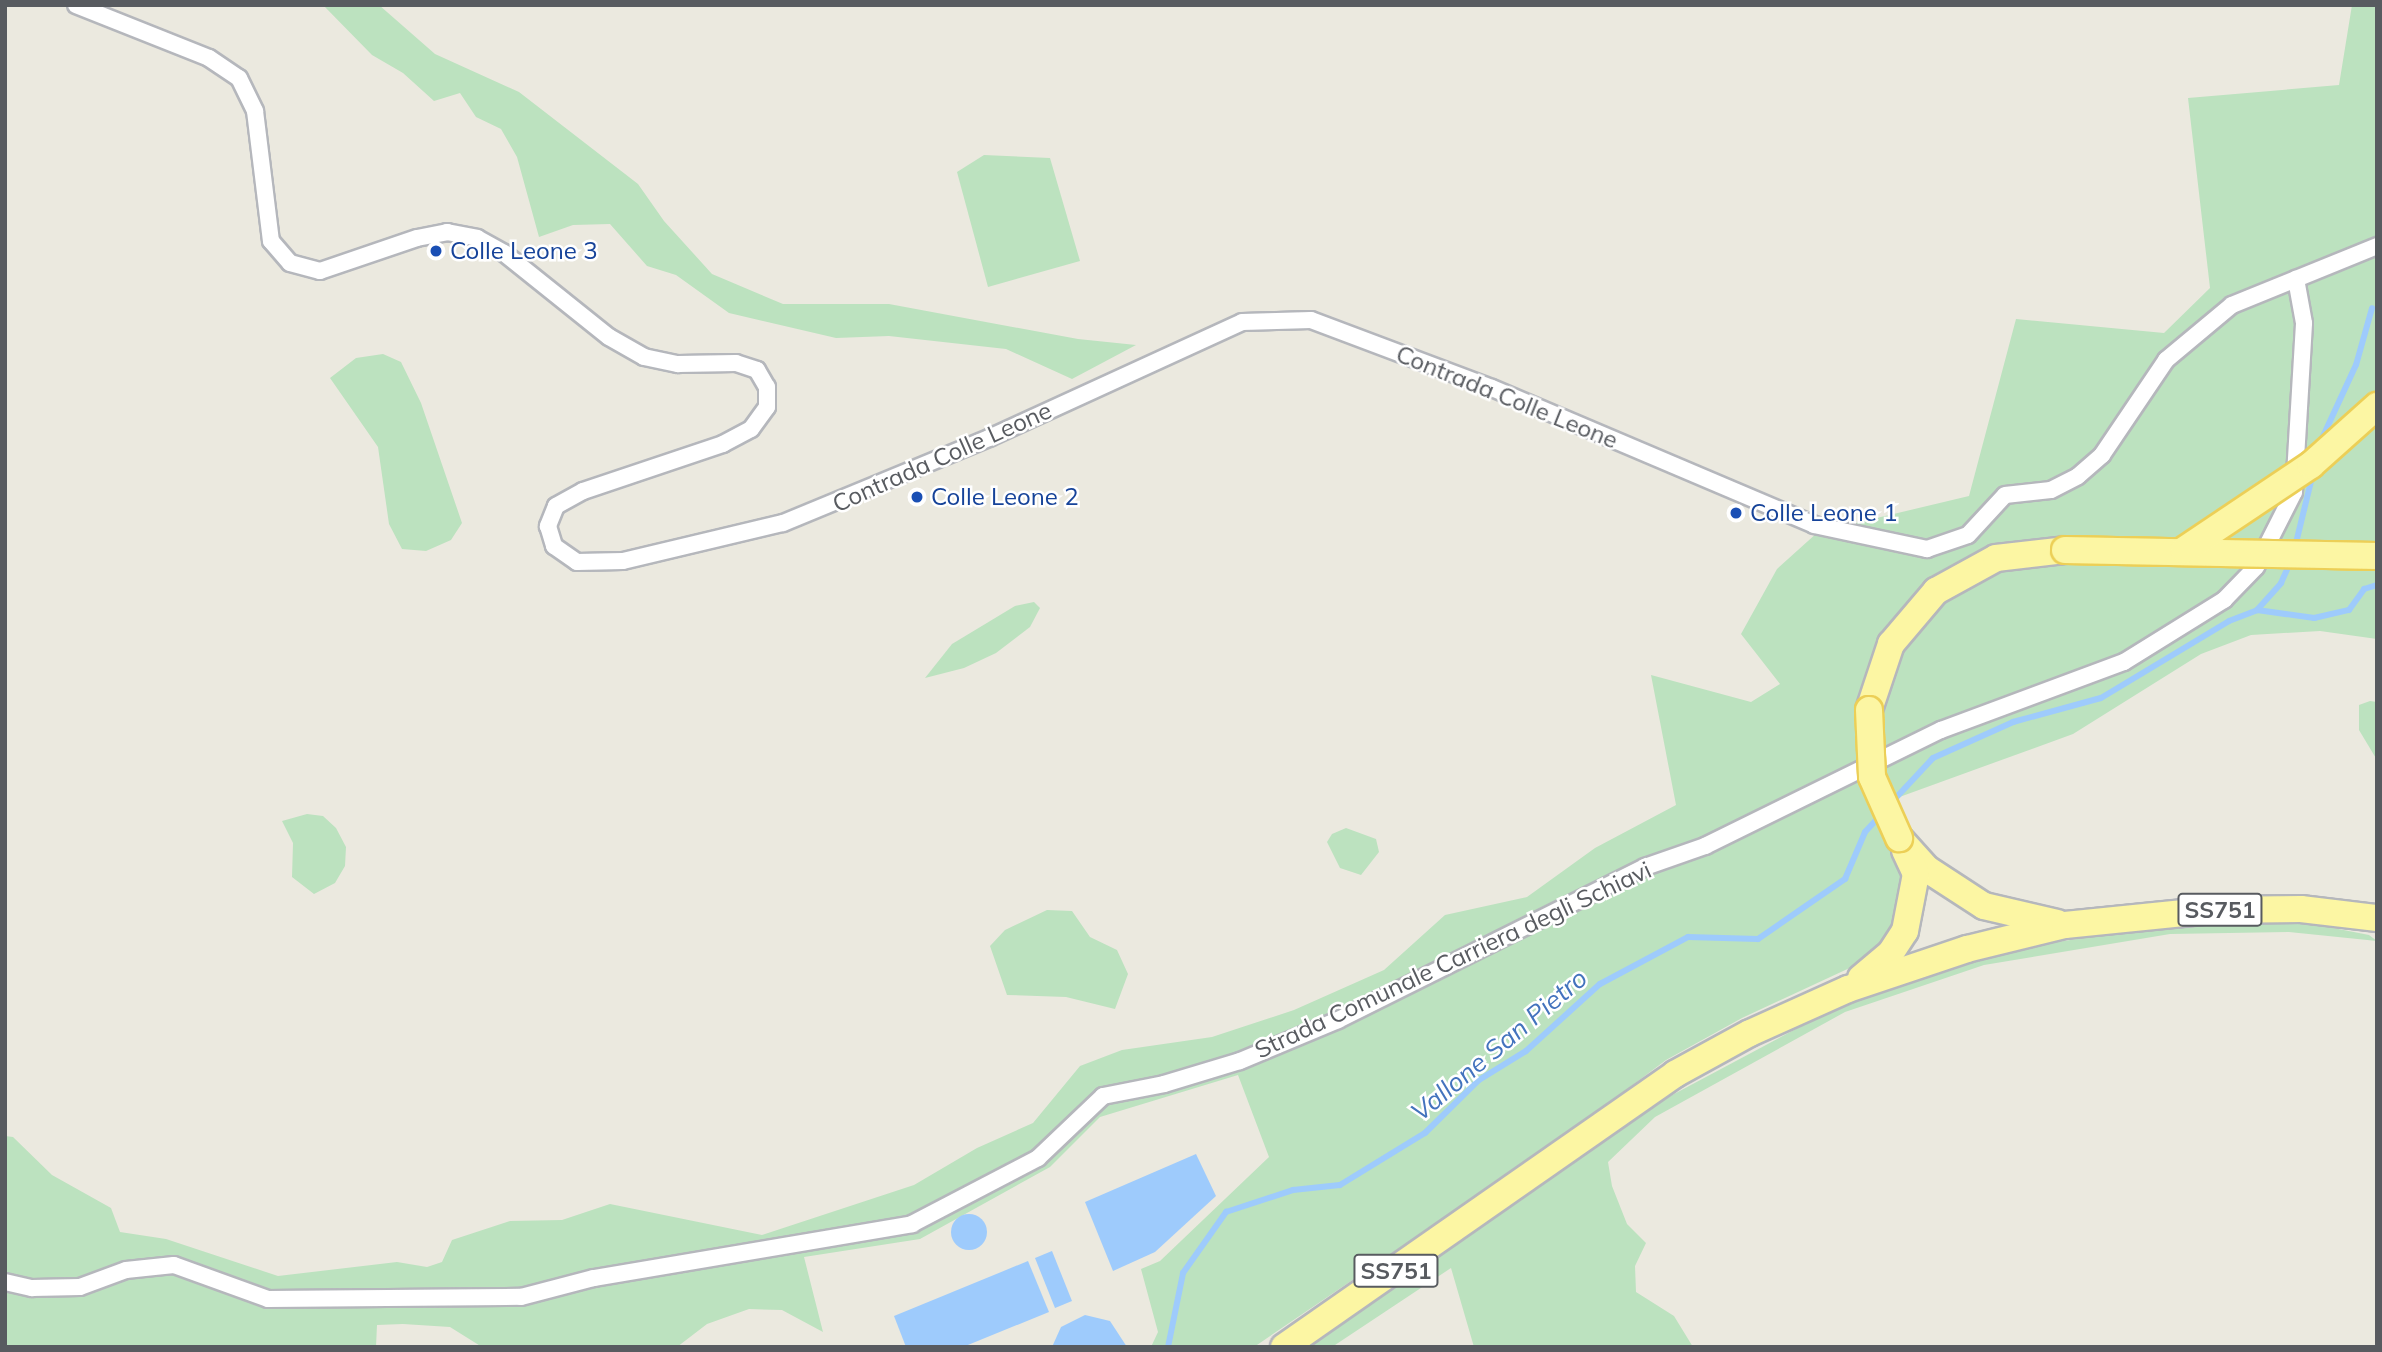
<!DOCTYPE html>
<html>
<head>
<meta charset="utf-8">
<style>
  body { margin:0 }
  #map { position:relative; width:2382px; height:1352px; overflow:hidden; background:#ebe9df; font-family:Mulish,sans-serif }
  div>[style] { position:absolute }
  .green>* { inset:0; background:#bce2bf }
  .water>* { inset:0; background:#9ecbfc }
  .round { border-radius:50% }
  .stream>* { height:6px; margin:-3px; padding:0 3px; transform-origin:3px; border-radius:3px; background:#9ecbfc }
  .roads { filter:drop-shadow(2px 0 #b5b7bc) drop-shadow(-2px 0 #b5b7bc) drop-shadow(0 2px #b5b7bc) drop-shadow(0 -2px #b5b7bc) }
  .minor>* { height:16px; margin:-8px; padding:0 8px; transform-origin:8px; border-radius:8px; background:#fff }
  .primary>* { height:26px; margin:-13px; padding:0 13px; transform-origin:13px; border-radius:13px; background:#fcf6a3 }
  .bridges { filter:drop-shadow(2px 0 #eccf57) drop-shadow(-2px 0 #eccf57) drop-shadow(0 2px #eccf57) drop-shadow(0 -2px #eccf57) }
  .primary-bridge>* { height:26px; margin:-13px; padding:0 13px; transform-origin:13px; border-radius:13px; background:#fcf6a3 }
  .dots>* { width:19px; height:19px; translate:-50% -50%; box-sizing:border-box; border:4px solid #fff; border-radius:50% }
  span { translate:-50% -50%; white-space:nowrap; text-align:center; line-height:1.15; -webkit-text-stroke:5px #fff; paint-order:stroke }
  .shield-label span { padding:2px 5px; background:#fff; border:2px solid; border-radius:5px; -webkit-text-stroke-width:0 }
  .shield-label { font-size:23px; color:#585b60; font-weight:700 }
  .transit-label { font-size:24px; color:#164399 }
  .left { translate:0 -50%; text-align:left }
  .street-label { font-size:24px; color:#585b60 }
  .water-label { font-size:26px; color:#4373bd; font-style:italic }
  .frame { position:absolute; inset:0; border:7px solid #585b60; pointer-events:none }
</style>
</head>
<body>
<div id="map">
  <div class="green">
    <div style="clip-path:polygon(323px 5px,379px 5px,435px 54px,519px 92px,638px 184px,664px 221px,712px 274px,783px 304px,889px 304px,1078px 339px,1136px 345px,1072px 379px,1006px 349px,889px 336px,836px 338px,729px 313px,676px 275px,647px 266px,610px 224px,573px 225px,539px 237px,517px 157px,501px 129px,476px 117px,460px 93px,434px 101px,403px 73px,372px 55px)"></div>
    <div style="clip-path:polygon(evenodd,2352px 5px,2377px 5px,2377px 639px,2320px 631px,2251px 635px,2201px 654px,2073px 734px,1872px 807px,1902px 867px,1903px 900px,1896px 926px,1869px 959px,1742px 1018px,1666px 1060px,1630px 1087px,1646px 1109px,1852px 999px,1980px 958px,2044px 944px,2162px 926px,2249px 921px,2308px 923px,2369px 935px,2377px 941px,2289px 932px,2170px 934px,1984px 965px,1845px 1012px,1655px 1117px,1608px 1162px,1612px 1186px,1627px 1224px,1646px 1243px,1635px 1266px,1636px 1292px,1674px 1316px,1693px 1347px,1474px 1347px,1451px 1268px,1332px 1347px,1303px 1347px,1513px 1204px,1498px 1181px,1254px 1347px,1151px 1347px,1158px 1332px,1141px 1269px,1160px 1261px,1269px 1157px,1238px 1075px,1100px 1117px,1050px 1167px,920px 1239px,804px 1257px,823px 1332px,782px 1310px,749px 1309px,707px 1324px,677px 1347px,482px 1347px,450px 1327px,403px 1324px,377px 1325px,376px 1347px,5px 1347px,5px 1136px,13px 1137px,52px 1175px,111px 1208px,120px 1232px,166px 1239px,278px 1276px,397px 1262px,427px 1267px,442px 1262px,452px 1240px,510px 1221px,562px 1220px,610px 1204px,762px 1235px,914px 1185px,977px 1148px,1033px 1123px,1080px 1066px,1122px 1050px,1212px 1037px,1294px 1010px,1384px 970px,1445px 915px,1527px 897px,1595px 848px,1676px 805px,1651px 675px,1751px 702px,1780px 684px,1741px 634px,1777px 569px,1818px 532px,1969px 496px,2016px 319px,2164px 333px,2210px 288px,2188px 98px,2339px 85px,2352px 5px,2029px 542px,1943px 601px,1902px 650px,1889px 680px,1883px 711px,1860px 709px,1883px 640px,2029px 542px)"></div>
    <div style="clip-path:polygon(984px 155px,1050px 158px,1080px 261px,988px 287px,957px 172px)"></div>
    <div style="clip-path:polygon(383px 354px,401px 362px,421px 403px,462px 523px,451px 540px,426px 551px,402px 549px,389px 524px,378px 447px,330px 378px,356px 358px)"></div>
    <div style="clip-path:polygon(1034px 602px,1040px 608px,1030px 627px,996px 653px,964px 668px,925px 678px,952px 644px,1015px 606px)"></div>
    <div style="clip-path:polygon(2370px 701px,2377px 702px,2377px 760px,2359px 730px,2359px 705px)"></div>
    <div style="clip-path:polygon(307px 814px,323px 816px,336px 828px,346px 847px,345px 866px,335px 883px,314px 894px,292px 877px,293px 843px,282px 821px)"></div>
    <div style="clip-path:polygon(1346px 828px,1376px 839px,1379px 852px,1361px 875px,1340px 868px,1327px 842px,1332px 834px)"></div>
    <div style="clip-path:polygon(1047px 910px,1072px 911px,1090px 937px,1117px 950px,1128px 974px,1115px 1009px,1066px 997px,1007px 995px,990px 946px,1005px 930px)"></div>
  </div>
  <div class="water">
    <div style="clip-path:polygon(1196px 1154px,1216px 1196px,1155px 1252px,1113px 1271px,1085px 1202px)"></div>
    <div class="round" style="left:951px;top:1214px;width:36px;height:36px"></div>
    <div style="clip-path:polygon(1052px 1251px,1072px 1301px,1055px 1308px,1035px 1258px)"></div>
    <div style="clip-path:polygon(1028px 1261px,1049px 1312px,963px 1347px,906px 1347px,894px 1316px)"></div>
    <div style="clip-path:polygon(1085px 1315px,1110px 1321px,1127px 1347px,1052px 1347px,1061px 1327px)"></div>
  </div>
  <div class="stream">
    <div style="left:2319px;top:445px;width:88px;rotate:-65.2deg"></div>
    <div style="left:2356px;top:365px;width:59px;rotate:-74.3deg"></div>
    <div style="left:2295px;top:547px;width:76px;rotate:-76.3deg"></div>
    <div style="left:2257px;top:610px;width:58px;rotate:8deg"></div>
    <div style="left:2314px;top:618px;width:36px;rotate:-13deg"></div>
    <div style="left:2349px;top:610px;width:26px;rotate:-54deg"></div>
    <div style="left:2364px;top:589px;width:14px;rotate:-17deg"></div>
    <div style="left:1892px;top:802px;width:60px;rotate:-47deg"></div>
    <div style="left:1933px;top:758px;width:88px;rotate:-24.2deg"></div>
    <div style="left:2013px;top:722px;width:91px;rotate:-15.3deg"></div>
    <div style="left:2101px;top:698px;width:149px;rotate:-31deg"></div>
    <div style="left:2229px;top:621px;width:30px;rotate:-21deg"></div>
    <div style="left:2257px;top:610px;width:36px;rotate:-48deg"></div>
    <div style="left:2281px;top:583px;width:24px;rotate:-66deg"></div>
    <div style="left:1168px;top:1347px;width:76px;rotate:-78.5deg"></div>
    <div style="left:1183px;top:1273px;width:75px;rotate:-54.8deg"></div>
    <div style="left:1226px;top:1212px;width:71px;rotate:-18.2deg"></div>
    <div style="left:1293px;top:1190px;width:47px;rotate:-6.1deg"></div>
    <div style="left:1340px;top:1185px;width:100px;rotate:-31.5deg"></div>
    <div style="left:1425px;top:1133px;width:76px;rotate:-44.5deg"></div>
    <div style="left:1479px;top:1080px;width:55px;rotate:-31.7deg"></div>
    <div style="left:1526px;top:1051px;width:100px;rotate:-42.2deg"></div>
    <div style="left:1600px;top:984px;width:100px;rotate:-28.1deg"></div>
    <div style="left:1688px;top:937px;width:70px;rotate:1.6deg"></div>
    <div style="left:1758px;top:939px;width:106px;rotate:-34.6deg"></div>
    <div style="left:1845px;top:879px;width:51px;rotate:-66.9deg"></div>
    <div style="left:1865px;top:832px;width:22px;rotate:-47deg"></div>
  </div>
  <div class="roads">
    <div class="minor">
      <div style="left:76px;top:5px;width:143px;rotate:21.7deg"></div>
      <div style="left:209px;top:58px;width:36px;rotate:34deg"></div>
      <div style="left:239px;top:78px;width:37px;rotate:64deg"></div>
      <div style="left:255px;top:111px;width:131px;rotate:83deg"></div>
      <div style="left:271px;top:241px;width:29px;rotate:49deg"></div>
      <div style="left:290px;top:263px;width:31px;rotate:15deg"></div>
      <div style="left:320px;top:271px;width:102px;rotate:-18.8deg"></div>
      <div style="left:417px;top:238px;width:31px;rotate:-11deg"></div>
      <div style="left:447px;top:232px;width:31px;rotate:11deg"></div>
      <div style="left:477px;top:238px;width:31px;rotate:29deg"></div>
      <div style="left:504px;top:253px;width:134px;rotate:38.7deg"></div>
      <div style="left:609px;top:337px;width:40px;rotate:29.7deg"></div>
      <div style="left:644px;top:357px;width:35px;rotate:12deg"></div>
      <div style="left:678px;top:364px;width:58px;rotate:-1deg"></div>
      <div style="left:736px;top:363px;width:22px;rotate:18deg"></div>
      <div style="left:757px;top:370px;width:20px;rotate:60deg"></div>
      <div style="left:767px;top:387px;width:20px;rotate:90deg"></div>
      <div style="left:767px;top:407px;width:27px;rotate:126deg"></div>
      <div style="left:751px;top:429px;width:32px;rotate:152deg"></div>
      <div style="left:723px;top:444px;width:148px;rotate:161.4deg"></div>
      <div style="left:583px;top:491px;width:31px;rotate:151deg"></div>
      <div style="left:556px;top:506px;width:22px;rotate:112deg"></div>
      <div style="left:548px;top:526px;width:21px;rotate:73deg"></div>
      <div style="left:554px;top:546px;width:28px;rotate:35deg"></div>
      <div style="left:577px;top:562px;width:46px;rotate:-1.2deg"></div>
      <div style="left:623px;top:561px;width:164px;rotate:-13.4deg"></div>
      <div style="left:783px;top:523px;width:223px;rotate:-22.4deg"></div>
      <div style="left:989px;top:438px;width:278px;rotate:-24.6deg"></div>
      <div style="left:1242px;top:322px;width:69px;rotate:-1.7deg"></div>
      <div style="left:1311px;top:320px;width:193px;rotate:20.6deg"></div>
      <div style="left:1492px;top:388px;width:350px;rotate:23deg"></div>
      <div style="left:1814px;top:525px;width:116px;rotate:12deg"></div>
      <div style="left:1927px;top:549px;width:43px;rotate:-18.9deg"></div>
      <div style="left:1968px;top:535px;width:54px;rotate:-47.2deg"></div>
      <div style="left:2005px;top:495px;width:46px;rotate:-6.2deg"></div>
      <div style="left:2051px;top:490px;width:30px;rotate:-27deg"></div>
      <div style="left:2078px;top:476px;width:32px;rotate:-41deg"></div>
      <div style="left:2102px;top:455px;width:115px;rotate:-56deg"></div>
      <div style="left:2166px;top:360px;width:86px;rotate:-39.8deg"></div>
      <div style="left:2232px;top:305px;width:157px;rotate:-22.1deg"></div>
      <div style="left:5px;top:1282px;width:28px;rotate:13deg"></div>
      <div style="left:32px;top:1288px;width:48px;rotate:-1.2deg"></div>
      <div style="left:80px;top:1287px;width:49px;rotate:-20.3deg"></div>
      <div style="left:126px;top:1270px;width:48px;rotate:-5.9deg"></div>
      <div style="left:174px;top:1265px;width:100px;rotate:19.9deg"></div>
      <div style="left:268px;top:1299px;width:253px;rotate:-0.5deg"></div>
      <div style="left:521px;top:1297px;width:75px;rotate:-14.6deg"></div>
      <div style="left:594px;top:1278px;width:323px;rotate:-9.6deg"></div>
      <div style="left:912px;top:1224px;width:142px;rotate:-27.6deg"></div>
      <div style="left:1038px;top:1158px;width:90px;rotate:-43.6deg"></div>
      <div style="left:1103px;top:1096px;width:62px;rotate:-11.1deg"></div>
      <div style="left:1164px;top:1084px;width:79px;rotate:-16.8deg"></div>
      <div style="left:1240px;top:1061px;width:106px;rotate:-22.7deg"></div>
      <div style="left:1338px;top:1020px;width:343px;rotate:-26.5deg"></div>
      <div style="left:1645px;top:867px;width:64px;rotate:-19.3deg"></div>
      <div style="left:1705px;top:846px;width:263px;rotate:-26.2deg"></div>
      <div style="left:1941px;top:730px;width:195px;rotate:-20.4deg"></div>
      <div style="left:2124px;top:662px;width:118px;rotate:-31.8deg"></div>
      <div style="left:2224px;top:600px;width:46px;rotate:-45.9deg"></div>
      <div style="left:2256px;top:567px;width:84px;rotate:-63.1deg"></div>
      <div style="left:2294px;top:492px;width:169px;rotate:-86.6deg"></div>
      <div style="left:2304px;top:323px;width:45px;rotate:-100.3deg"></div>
    </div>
    <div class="primary">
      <div style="left:1869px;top:710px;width:70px;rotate:-71.6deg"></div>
      <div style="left:1891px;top:644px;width:70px;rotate:-49.7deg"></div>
      <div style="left:1936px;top:591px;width:68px;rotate:-28.8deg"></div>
      <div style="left:1996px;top:558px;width:69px;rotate:-6.6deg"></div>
      <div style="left:1899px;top:838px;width:42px;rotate:47.9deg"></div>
      <div style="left:1927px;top:869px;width:68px;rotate:33deg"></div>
      <div style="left:1984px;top:906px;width:75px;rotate:13.1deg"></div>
      <div style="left:1861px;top:978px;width:38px;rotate:-40deg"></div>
      <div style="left:1890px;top:954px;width:27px;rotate:-57deg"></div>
      <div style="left:1905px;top:931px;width:58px;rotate:-79.1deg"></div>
      <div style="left:1916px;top:874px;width:26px;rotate:-115deg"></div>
      <div style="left:1284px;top:1347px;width:477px;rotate:-34.9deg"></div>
      <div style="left:1675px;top:1074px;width:85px;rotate:-28.7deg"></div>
      <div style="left:1750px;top:1033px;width:107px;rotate:-24.2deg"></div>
      <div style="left:1848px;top:989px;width:126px;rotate:-18.6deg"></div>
      <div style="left:1967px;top:949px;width:101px;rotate:-13.8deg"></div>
      <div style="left:2065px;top:925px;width:149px;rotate:-5.8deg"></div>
      <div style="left:2213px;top:910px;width:88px;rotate:-0.7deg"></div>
      <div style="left:2301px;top:909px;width:77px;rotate:6.8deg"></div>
    </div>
  </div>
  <div class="bridges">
    <div class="primary-bridge">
      <div style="left:2065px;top:550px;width:312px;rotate:1.1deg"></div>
      <div style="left:2184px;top:550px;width:153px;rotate:-33.8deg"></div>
      <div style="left:2311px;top:465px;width:89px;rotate:-41.8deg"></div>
      <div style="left:1869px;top:710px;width:67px;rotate:87.4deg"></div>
      <div style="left:1872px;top:777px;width:67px;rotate:66.1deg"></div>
    </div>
  </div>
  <div class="dots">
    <div style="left:436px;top:251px;background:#1a4fb4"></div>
    <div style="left:917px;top:497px;background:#1a4fb4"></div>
    <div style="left:1736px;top:513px;background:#1a4fb4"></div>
  </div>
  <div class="shield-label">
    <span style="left:2220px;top:910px">SS751</span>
    <span style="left:1396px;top:1271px">SS751</span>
  </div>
  <div class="transit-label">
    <span class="left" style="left:450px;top:251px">Colle Leone 3</span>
    <span class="left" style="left:931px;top:497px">Colle Leone 2</span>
    <span class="left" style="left:1750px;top:513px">Colle Leone 1</span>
  </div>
  <div class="street-label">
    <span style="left:1507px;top:397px;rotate:22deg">Contrada Colle Leone</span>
    <span style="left:942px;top:457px;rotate:-24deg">Contrada Colle Leone</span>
    <span style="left:1453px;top:960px;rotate:-25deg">Strada Comunale Carriera degli Schiavi</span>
  </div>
  <div class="water-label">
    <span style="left:1499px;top:1045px;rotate:-40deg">Vallone San Pietro</span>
  </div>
  <div class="frame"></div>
</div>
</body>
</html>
